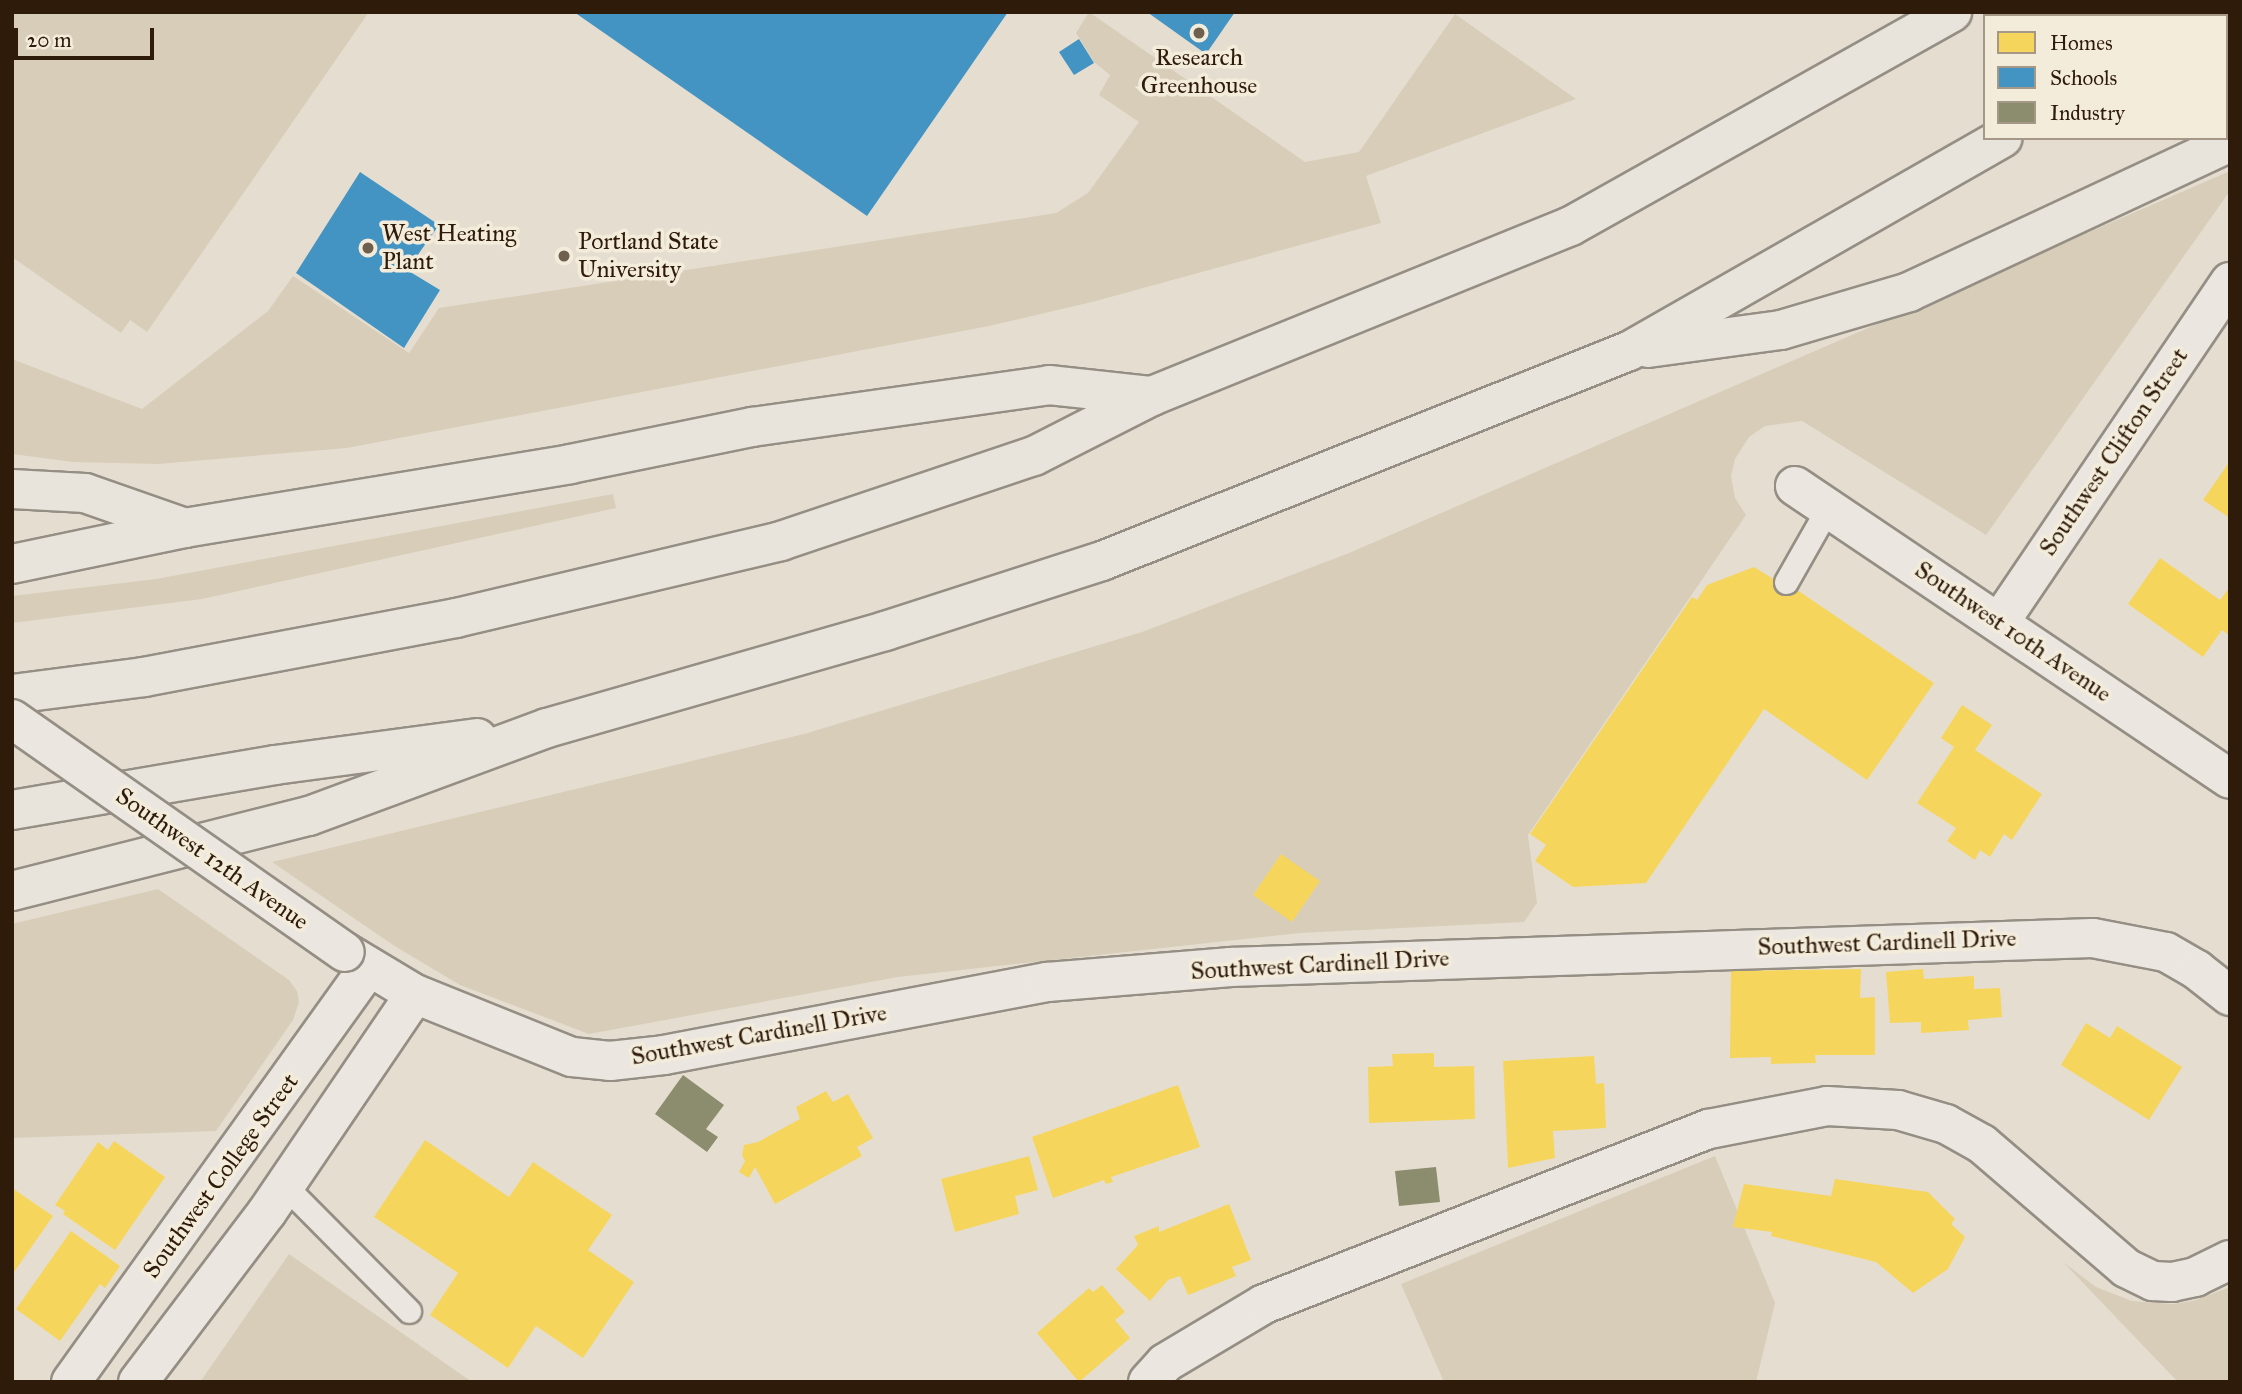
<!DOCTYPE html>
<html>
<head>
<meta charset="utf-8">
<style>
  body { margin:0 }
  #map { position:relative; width:2242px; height:1394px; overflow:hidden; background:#e5ded0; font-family:"IM FELL Great Primer",serif }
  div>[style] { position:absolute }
  .green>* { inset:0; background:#d8cdb9 }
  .homes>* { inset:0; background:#f6d55c }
  .schools>* { inset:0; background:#4393c3 }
  .industry>* { inset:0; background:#8c8c6e }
  .roads { filter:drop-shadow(2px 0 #948e84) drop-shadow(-2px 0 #948e84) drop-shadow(0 2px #948e84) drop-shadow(0 -2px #948e84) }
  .service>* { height:23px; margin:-11.5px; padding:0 11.5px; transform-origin:11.5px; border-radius:11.5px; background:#ebe7e0 }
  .minor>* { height:38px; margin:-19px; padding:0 19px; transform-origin:19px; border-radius:19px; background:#ebe7e0 }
  .motorway>* { height:38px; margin:-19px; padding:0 19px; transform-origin:19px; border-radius:19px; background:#e8e3db }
  .bridges { filter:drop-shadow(2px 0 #948e84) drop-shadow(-2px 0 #948e84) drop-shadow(0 2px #948e84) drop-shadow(0 -2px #948e84) }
  .minor-bridge>* { height:38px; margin:-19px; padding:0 19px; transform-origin:19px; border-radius:19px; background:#ebe7e0 }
  .dots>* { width:19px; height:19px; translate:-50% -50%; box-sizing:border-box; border:4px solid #f4ecdb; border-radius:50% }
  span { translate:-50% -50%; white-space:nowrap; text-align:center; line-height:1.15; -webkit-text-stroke:7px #f4ecdb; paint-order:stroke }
  .poi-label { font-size:24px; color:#2e1b0a }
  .left { translate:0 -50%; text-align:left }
  .street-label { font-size:24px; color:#2e1b0a }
  .frame { position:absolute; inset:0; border:14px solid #2e1b0a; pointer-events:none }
  .legend { position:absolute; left:1983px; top:14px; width:245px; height:126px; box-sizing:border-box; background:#f4ecdb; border:2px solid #a59887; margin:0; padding:9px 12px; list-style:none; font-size:21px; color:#2e1b0a }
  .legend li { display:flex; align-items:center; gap:14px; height:35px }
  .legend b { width:35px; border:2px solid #a59887 }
  .scale { position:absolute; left:14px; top:28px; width:140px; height:32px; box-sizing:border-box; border:4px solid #2e1b0a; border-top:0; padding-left:9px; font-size:21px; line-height:24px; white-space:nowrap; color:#2e1b0a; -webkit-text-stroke:5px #f4ecdb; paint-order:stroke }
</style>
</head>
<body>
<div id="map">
  <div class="green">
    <div style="clip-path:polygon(12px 12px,369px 12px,147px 332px,130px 320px,121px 333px,12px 257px)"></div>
    <div style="clip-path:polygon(1089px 12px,1305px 162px,1359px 152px,1455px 14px,1576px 99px,1366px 176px,1381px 223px,1092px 302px,989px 326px,347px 448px,158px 464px,73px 462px,12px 454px,12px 359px,142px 409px,268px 311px,293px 276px,409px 353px,439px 308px,1056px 213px,1088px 193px,1139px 122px,1099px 95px,1110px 75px,1094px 62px,1076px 33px)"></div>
    <div style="clip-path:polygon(2230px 171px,2230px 191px,1986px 535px,1802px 421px,1765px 426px,1749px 437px,1735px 459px,1731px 476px,1735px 498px,1746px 515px,1528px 835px,1537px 903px,1524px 922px,1300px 933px,898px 977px,589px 1034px,460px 985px,393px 945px,272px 862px,804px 734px,1142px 632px,1349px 553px)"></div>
    <div style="clip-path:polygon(613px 494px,616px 508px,202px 599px,12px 623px,12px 596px,156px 579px)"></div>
    <div style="clip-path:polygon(158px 889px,289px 980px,297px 991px,299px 1002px,293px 1020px,216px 1131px,12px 1138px,12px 924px)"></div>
    <div style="clip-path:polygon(1715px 1156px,1775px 1303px,1756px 1382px,1444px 1382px,1401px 1284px)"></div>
    <div style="clip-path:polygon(289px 1254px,472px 1382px,200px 1382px)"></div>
    <div style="clip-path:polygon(2063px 1262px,2096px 1287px,2132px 1301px,2173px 1304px,2193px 1301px,2230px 1287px,2230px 1382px,2178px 1382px)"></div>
  </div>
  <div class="homes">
    <div style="clip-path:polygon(2230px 461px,2230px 518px,2203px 500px)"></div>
    <div style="clip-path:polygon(2160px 558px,2220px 600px,2230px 587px,2230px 636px,2222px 630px,2203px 657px,2128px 604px)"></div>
    <div style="clip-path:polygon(1754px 567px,1778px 582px,1781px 579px,1934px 683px,1867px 780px,1764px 709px,1646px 883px,1573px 887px,1535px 861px,1546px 845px,1530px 834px,1692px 597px,1697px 600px,1707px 585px)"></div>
    <div style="clip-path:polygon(1962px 705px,1992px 725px,1975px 750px,2042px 794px,2012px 840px,2004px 834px,1990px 857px,1980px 850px,1975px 860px,1947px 841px,1956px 828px,1917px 803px,1954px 747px,1941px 738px)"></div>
    <div style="clip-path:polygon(1281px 854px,1320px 881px,1292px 922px,1253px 895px)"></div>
    <div style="clip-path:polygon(1861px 969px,1860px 998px,1875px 997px,1875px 1055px,1815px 1055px,1816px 1063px,1771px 1064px,1771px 1057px,1730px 1058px,1731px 971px)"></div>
    <div style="clip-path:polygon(1923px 969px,1924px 979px,1974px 976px,1974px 989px,2000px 988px,2002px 1017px,1968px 1020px,1969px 1030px,1921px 1033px,1921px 1022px,1890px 1023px,1886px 972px)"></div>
    <div style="clip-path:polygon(2086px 1023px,2110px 1038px,2117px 1026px,2182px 1067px,2149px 1120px,2061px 1065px)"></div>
    <div style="clip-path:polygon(1434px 1053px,1434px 1067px,1474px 1066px,1475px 1119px,1369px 1123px,1368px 1067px,1393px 1066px,1392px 1054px)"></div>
    <div style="clip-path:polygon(1594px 1056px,1596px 1084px,1604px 1083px,1606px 1128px,1553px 1131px,1555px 1158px,1508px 1168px,1503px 1061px)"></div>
    <div style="clip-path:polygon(1178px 1085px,1200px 1147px,1111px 1177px,1113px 1182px,1106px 1184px,1104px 1180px,1053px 1198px,1032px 1137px)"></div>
    <div style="clip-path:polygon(826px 1091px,833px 1102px,848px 1094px,873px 1138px,857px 1147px,862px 1156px,775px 1204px,755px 1167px,749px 1178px,739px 1172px,745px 1161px,742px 1155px,744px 1145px,758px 1142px,800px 1119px,796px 1107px)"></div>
    <div style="clip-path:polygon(425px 1140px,509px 1197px,533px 1162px,612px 1215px,588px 1250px,634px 1282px,583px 1358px,536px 1326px,508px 1368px,430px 1315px,458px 1273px,374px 1217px)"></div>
    <div style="clip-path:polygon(114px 1141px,165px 1177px,115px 1250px,63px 1214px,65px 1211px,55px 1205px,98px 1142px,108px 1150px)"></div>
    <div style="clip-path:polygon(1029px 1156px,1038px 1190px,1015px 1196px,1019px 1214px,955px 1232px,941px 1179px)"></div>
    <div style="clip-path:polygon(1835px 1179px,1928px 1192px,1955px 1219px,1951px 1224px,1965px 1237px,1948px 1269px,1913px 1293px,1876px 1262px,1771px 1236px,1772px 1232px,1733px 1227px,1744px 1184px,1831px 1196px)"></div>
    <div style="clip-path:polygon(12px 1188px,53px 1216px,12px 1275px)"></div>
    <div style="clip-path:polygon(1229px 1204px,1251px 1260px,1232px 1267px,1236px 1276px,1188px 1295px,1180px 1276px,1168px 1280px,1150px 1301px,1116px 1269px,1138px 1245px,1134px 1236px,1159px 1226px,1159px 1232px)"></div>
    <div style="clip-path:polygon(71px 1231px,120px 1266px,105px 1288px,100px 1284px,60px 1341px,16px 1309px)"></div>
    <div style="clip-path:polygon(1102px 1285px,1125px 1312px,1115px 1320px,1130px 1338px,1079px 1382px,1037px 1333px,1089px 1288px,1093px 1292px)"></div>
  </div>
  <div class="schools">
    <div style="clip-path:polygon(574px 12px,1008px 12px,867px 216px)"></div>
    <div style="clip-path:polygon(1147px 12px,1235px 12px,1206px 54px)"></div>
    <div style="clip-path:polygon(1079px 39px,1094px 63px,1074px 75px,1059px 52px)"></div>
    <div style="clip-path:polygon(360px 172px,439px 225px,407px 270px,440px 290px,404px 348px,296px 273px)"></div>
  </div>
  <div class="industry">
    <div style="clip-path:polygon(683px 1075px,724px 1105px,706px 1129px,718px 1137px,707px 1152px,655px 1114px)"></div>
    <div style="clip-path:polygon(1436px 1167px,1440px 1202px,1399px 1206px,1395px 1171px)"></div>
  </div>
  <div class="roads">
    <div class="service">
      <div style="left:1786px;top:582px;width:85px;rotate:-60.4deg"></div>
      <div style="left:285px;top:1186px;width:176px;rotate:45.2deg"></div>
    </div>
    <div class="minor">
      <div style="left:1795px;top:486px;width:524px;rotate:33.96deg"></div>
      <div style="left:1999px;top:623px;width:412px;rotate:-55.9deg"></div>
      <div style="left:345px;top:952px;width:82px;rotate:31deg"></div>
      <div style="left:415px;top:994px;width:169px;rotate:21.9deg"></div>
      <div style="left:572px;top:1057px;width:38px;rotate:6deg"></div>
      <div style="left:610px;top:1061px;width:54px;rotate:-6.3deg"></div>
      <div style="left:664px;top:1055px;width:391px;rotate:-10.8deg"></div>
      <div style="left:1048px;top:982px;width:183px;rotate:-4.7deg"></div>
      <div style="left:1230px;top:967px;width:863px;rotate:-1.92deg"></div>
      <div style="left:2093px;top:938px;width:74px;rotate:10.9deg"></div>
      <div style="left:2166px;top:952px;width:36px;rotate:30deg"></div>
      <div style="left:2197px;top:970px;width:42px;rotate:38.2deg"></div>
      <div style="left:71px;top:1382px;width:510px;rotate:-54.34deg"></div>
      <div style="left:138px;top:1382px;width:213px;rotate:-52.8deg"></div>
      <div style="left:267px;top:1212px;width:263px;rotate:-55.8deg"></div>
      <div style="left:1148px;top:1382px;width:25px;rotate:-48deg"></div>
      <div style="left:1165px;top:1363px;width:115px;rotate:-30.8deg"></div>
      <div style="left:1264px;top:1304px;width:478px;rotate:-21.5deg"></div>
      <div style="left:1709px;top:1129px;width:120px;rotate:-11deg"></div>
      <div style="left:1827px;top:1106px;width:71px;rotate:3.2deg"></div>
      <div style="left:1898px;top:1110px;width:50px;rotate:16.3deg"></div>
      <div style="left:1946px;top:1124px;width:41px;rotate:29.1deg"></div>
      <div style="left:1982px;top:1144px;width:190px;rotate:40.7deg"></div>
      <div style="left:2126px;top:1268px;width:30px;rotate:26deg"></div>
      <div style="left:2153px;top:1281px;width:19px;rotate:3deg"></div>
      <div style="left:2172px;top:1282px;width:24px;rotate:-12deg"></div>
      <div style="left:2195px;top:1277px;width:39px;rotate:-26deg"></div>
    </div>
    <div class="motorway">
      <div style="left:2212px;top:16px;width:7px;rotate:-34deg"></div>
      <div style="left:1648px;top:348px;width:134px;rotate:-7.7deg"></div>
      <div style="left:1781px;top:330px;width:134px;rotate:-16.5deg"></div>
      <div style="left:1909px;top:292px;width:354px;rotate:-25deg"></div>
      <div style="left:12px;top:489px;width:73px;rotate:3.1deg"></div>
      <div style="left:85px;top:493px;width:106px;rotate:19.3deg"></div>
      <div style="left:12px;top:564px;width:177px;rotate:-11.8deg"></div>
      <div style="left:185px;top:528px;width:390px;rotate:-9.4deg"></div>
      <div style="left:570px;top:464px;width:186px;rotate:-11.5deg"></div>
      <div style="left:752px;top:427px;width:300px;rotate:-8deg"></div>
      <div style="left:1049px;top:385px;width:104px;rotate:6.1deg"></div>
      <div style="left:12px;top:694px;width:133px;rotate:-7.3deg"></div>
      <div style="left:144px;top:677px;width:318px;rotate:-10.7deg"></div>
      <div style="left:456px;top:618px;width:334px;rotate:-13.3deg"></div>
      <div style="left:781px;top:541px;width:267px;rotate:-18.6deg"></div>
      <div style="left:1034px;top:456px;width:132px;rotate:-27deg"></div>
      <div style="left:1152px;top:396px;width:452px;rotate:-22.1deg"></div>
      <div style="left:1571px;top:226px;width:437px;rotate:-29.3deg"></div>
      <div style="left:12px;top:810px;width:267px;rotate:-9.7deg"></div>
      <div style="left:275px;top:765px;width:204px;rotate:-7.6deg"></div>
      <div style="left:12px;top:891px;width:306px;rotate:-14.2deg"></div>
      <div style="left:309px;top:816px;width:254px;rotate:-20.3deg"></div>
      <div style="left:547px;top:728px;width:352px;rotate:-16deg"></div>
      <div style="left:885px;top:631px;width:228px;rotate:-17.9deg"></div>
      <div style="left:1102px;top:561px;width:567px;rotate:-21.73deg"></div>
      <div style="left:1629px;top:351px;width:430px;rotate:-29.7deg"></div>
    </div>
  </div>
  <div class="bridges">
    <div class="minor-bridge">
      <div style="left:12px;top:719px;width:406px;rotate:35deg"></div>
    </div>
  </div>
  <div class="dots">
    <div style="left:1199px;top:33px;background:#6e5f4f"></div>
    <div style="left:368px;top:248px;background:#6e5f4f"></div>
    <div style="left:564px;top:256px;background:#6e5f4f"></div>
  </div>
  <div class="poi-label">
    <span style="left:1199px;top:72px">Research<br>Greenhouse</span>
    <span class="left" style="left:382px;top:248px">West Heating<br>Plant</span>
    <span class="left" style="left:578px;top:256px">Portland State<br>University</span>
  </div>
  <div class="street-label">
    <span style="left:2114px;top:452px;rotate:-56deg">Southwest Clifton Street</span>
    <span style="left:2013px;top:632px;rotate:34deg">Southwest 10th Avenue</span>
    <span style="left:212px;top:859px;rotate:35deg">Southwest 12th Avenue</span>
    <span style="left:1887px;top:943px;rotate:-2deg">Southwest Cardinell Drive</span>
    <span style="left:1320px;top:965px;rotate:-3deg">Southwest Cardinell Drive</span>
    <span style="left:759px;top:1035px;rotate:-10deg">Southwest Cardinell Drive</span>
    <span style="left:221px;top:1176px;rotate:-54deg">Southwest College Street</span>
  </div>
  <div class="frame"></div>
  <ul class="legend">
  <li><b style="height:19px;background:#f6d55c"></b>Homes</li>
  <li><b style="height:19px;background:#4393c3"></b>Schools</li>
  <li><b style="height:19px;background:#8c8c6e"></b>Industry</li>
  </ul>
  <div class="scale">20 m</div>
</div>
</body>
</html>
